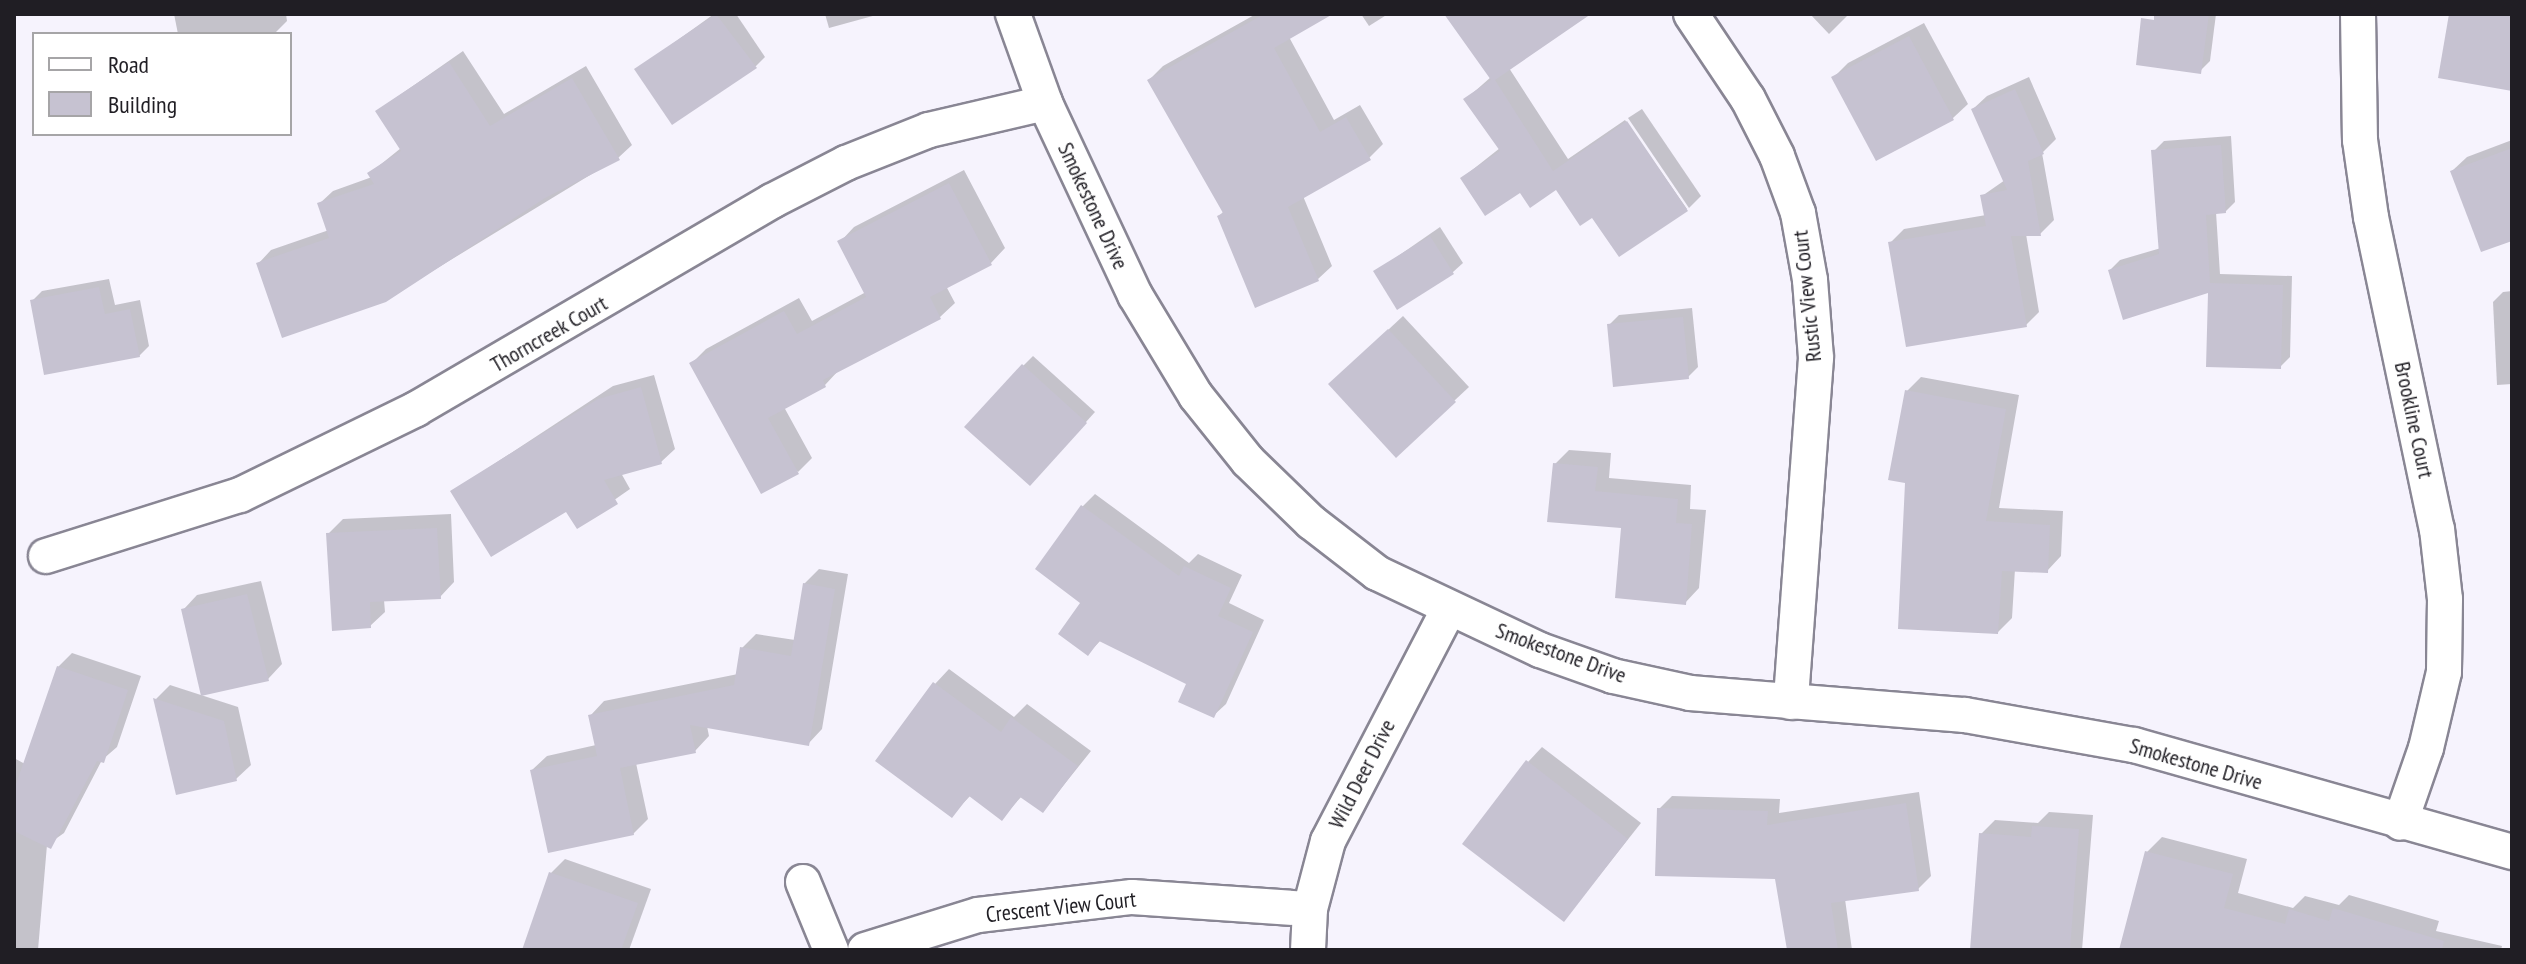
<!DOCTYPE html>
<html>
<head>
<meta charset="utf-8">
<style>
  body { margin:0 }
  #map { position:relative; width:2526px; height:964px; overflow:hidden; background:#f6f3fd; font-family:"PT Sans Narrow",sans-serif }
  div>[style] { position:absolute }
  .shadow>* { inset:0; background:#0003 }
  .building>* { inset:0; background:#c6c2d1 }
  .roads { filter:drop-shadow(2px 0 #898694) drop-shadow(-2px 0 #898694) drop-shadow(0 2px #898694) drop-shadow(0 -2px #898694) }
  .minor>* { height:34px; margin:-17px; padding:0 17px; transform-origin:17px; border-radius:17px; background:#fff }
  span { translate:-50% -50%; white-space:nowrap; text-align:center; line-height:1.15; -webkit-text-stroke:7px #fff; paint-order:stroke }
  .street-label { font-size:22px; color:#201e24 }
  .frame { position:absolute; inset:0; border:16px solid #201e24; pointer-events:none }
  .legend { position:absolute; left:32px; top:32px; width:260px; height:104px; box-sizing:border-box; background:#fff; border:2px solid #a6a5a7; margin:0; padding:10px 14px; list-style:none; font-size:24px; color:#201e24 }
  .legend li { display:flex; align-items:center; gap:16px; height:40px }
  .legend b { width:40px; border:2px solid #a6a5a7 }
</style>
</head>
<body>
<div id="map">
  <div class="shadow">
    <div style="clip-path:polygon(174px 14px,286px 14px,287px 21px,274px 34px,178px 34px)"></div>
    <div style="clip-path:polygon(714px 14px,736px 14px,765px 57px,756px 66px,636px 70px)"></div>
    <div style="clip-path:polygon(825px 14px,880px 14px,829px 28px)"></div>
    <div style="clip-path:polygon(1256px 14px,1329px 14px,1289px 37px,1334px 120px,1360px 105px,1383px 144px,1369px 158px,1303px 196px,1332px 266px,1318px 279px,1219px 216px,1224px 211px,1149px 80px,1163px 66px)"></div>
    <div style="clip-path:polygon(1361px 14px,1388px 14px,1369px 26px)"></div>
    <div style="clip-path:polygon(1447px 14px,1579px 14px,1509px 68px,1568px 159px,1625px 120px,1687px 209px,1619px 254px,1593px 215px,1556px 187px,1521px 190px,1462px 178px,1500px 148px,1466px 99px,1491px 77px)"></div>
    <div style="clip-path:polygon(1810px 14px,1849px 14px,1829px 34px)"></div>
    <div style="clip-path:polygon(2156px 14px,2216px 14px,2210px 61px,2200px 71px)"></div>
    <div style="clip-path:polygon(1924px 23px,1968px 104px,1953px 118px,1877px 158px,1834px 77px,1848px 63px)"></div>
    <div style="clip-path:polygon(463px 51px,504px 114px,586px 66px,632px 145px,618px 158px,385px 300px,258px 264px,271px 250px,329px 230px,319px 204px,333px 191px,372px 177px,370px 173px,401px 148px,377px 111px)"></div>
    <div style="clip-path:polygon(2029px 77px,2056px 139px,2042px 153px,2054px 220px,2040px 234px,2026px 234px,2039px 312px,2026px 325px,1890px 243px,1904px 229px,1986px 215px,1982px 196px,2005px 180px,1973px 109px,1987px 96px)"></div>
    <div style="clip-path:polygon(1642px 109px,1701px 196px,1689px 208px,1628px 118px)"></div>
    <div style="clip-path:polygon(2231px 136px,2235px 202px,2225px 212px,2216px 212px,2220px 274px,2292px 276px,2290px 357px,2280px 367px,2210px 290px,2110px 270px,2120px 260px,2161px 248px,2154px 151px,2164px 141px)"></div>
    <div style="clip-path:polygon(2512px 140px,2512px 239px,2452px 171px,2467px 157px)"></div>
    <div style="clip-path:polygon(964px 170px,1005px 248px,991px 263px,946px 286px,955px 303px,940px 317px,839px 370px,825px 385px,784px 407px,812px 458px,798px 472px,692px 363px,706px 349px,799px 298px,812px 321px,866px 292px,840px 242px,854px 227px)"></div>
    <div style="clip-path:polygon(1440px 227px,1463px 263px,1453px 272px,1375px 272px)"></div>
    <div style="clip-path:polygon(109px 279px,115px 305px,140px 300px,149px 346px,139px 356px,32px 301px,42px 291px)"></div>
    <div style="clip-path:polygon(2512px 291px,2512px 384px,2497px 385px,2493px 302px,2503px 292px)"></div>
    <div style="clip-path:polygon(1692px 308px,1698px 367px,1688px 377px,1609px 325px,1619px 315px)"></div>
    <div style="clip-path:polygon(1403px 316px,1469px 387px,1454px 401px,1345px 370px)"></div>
    <div style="clip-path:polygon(1033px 356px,1095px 412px,1039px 474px,1023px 366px)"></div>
    <div style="clip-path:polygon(654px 375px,675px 449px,661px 462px,621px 473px,630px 489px,577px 526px,567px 509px,453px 491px,613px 386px)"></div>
    <div style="clip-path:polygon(1921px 377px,2019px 395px,1999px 508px,2063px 511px,2061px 556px,2047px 571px,2015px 569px,2012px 618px,1998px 632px,1907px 482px,1907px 391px)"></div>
    <div style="clip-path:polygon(1569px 450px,1611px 453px,1609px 478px,1691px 485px,1690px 509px,1706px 510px,1699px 588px,1685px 603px,1623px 526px,1555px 464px)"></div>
    <div style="clip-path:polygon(1095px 494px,1189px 563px,1198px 554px,1242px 575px,1229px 603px,1264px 620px,1226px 704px,1213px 716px,1189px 683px,1101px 640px,1088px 654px,1082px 507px)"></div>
    <div style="clip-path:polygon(451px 514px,454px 582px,440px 597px,384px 600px,385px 612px,370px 626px,328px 534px,343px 519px)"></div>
    <div style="clip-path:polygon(819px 569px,848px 574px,822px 729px,808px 744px,707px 726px,709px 736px,695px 751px,636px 763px,648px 819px,633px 834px,532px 770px,547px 756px,596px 745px,590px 716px,604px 701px,738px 674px,742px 648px,756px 634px,795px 640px,804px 584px)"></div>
    <div style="clip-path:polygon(261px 581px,282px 664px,268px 679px,183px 610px,197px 595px)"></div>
    <div style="clip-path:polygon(72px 653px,141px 676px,117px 747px,102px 760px,64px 833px,47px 845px,38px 950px,14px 950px,14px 758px,25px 764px,58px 667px)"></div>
    <div style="clip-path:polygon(949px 669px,1014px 717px,1027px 704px,1091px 751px,1043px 811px,1022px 796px,1002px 818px,971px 795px,952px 815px,935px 684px)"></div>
    <div style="clip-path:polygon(170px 685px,238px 707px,251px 765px,236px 779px,177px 793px,156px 699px)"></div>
    <div style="clip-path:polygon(1542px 747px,1641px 823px,1564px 920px,1528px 762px)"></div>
    <div style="clip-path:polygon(1919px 792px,1931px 876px,1918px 889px,1845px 899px,1852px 950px,1789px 950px,1777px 877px,1659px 809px,1672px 796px,1780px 799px,1779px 813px)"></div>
    <div style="clip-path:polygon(2049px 812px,2093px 815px,2082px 950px,1972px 950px,1981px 834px,1995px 820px,2038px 823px)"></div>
    <div style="clip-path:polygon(2162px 837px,2247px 859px,2238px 893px,2293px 908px,2305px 896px,2339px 905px,2349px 895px,2439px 921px,2436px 931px,2502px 946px,2501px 950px,2121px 950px,2147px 852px)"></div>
    <div style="clip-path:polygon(565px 859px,651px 889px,629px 950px,524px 950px,551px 873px)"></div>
  </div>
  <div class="building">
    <div style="clip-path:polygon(716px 14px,757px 68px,672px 125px,634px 69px)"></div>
    <div style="clip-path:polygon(1264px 14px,1333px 14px,1274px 48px,1320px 132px,1346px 117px,1371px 160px,1288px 207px,1319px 281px,1255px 308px,1217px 216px,1223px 213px,1147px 80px)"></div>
    <div style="clip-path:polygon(1444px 14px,1591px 14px,1495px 80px,1553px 171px,1627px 121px,1688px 211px,1619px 257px,1592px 218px,1580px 226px,1556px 190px,1530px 208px,1520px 193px,1485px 216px,1460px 178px,1500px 151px,1463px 99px,1491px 80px)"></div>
    <div style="clip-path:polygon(2154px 14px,2209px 14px,2201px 74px,2136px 65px,2141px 18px,2154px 20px)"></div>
    <div style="clip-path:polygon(2449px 14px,2512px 14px,2512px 91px,2438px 78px)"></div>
    <div style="clip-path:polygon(1909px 36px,1954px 120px,1876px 161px,1831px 77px)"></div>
    <div style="clip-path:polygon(449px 62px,490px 126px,572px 78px,620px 160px,545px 198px,386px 302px,282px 338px,256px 263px,329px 238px,317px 203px,374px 184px,367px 173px,401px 151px,375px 111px)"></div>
    <div style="clip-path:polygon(2015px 89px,2044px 154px,2028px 161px,2041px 236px,2011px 236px,2027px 327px,1906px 347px,1888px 242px,1986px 226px,1980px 195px,2007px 190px,1971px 109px)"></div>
    <div style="clip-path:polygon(2221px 145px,2226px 213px,2206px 215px,2210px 283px,2283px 285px,2281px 369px,2206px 367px,2208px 293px,2123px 320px,2108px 270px,2159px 254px,2151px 150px)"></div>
    <div style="clip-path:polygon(2512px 148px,2512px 241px,2481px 252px,2450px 171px)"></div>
    <div style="clip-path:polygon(949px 183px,992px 265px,930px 297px,941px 319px,823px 380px,826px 387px,768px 418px,799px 474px,761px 494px,689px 363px,784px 311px,797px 334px,866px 297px,837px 241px)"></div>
    <div style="clip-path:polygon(1430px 236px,1454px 274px,1397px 310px,1373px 271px)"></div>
    <div style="clip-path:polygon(99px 287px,105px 314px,130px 309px,140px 357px,44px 375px,30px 300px)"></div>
    <div style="clip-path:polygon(1683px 317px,1689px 379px,1613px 387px,1607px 324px)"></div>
    <div style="clip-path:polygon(1388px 329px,1456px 402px,1396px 458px,1328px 384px)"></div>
    <div style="clip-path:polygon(1022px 364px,1087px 423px,1030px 486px,964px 427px)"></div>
    <div style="clip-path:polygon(641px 387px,662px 464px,604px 480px,618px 504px,577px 529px,566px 512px,491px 557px,450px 491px,598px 399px)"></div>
    <div style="clip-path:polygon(1905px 390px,2006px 409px,1986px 521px,2050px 525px,2048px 573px,2002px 571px,1998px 634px,1898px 629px,1905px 483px,1888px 480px)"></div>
    <div style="clip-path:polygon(1553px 463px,1598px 467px,1595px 491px,1678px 499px,1676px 523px,1692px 524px,1686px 605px,1615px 598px,1621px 528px,1547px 522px)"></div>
    <div style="clip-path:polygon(1081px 505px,1179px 576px,1184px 566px,1231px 588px,1218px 616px,1253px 632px,1214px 718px,1178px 702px,1186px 684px,1099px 641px,1088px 656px,1058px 634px,1080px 603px,1035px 569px)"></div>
    <div style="clip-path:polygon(437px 528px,441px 599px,370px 602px,371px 628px,332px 631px,326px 533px)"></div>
    <div style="clip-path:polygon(803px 583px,835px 589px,809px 746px,690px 725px,696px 753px,620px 768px,634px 835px,548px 853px,530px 770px,597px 756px,588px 715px,734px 685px,740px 647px,791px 656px)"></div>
    <div style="clip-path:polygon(247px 594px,269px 681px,201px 696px,181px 609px)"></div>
    <div style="clip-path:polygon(57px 666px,128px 690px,104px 763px,97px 761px,51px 849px,14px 831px,14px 790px)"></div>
    <div style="clip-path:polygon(933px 682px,1001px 732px,1011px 717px,1078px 766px,1043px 813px,1020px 797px,1002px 821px,969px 796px,952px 818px,875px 761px)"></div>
    <div style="clip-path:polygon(153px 698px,224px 721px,237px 781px,176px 795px)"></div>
    <div style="clip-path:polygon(1526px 760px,1628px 839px,1564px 922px,1462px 844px)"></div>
    <div style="clip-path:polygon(1906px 803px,1919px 891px,1831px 903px,1838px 950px,1787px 950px,1775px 879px,1655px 876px,1657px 808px,1768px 811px,1767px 825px)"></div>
    <div style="clip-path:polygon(2032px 826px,2079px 829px,2070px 950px,1970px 950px,1979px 833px,2031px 837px)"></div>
    <div style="clip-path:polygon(2145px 851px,2233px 874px,2224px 908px,2285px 924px,2289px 909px,2329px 921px,2333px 908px,2444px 941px,2442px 950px,2119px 950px)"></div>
    <div style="clip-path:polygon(549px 872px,638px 903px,621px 950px,522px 950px)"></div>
  </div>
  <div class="roads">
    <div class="minor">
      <div style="left:1013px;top:14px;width:95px;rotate:70.2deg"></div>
      <div style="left:1045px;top:103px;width:212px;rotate:64.9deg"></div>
      <div style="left:1135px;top:295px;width:118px;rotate:58.9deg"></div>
      <div style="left:1196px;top:396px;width:83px;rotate:51.3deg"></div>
      <div style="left:1248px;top:461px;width:88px;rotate:44.1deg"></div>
      <div style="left:1311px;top:522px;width:83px;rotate:37.7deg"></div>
      <div style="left:1377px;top:573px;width:180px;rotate:25.3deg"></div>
      <div style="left:1540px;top:650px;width:77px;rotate:19.6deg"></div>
      <div style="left:1613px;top:676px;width:79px;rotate:12.4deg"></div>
      <div style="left:1690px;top:693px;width:276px;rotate:4.6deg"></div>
      <div style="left:1965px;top:715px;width:172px;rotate:10.1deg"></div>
      <div style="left:2134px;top:745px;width:393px;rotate:15.8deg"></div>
      <div style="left:1691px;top:14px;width:102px;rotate:56.2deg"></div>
      <div style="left:1748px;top:99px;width:64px;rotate:63deg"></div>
      <div style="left:1777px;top:156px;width:61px;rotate:69.8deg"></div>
      <div style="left:1798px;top:213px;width:68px;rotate:79.8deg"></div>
      <div style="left:1810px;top:280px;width:78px;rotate:85.6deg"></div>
      <div style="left:1816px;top:358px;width:345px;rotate:94.2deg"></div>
      <div style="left:2358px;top:14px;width:126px;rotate:89.1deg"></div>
      <div style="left:2360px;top:140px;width:78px;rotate:81.9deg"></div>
      <div style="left:2371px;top:217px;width:319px;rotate:78.1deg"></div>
      <div style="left:2437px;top:529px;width:70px;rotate:83.5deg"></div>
      <div style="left:2445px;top:599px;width:73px;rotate:90.8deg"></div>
      <div style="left:2444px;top:672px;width:78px;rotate:103.3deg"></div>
      <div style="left:2426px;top:748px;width:79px;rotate:109.1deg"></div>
      <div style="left:46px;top:556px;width:203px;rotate:-17.5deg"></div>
      <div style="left:240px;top:495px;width:196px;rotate:-26deg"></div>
      <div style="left:416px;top:409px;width:412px;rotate:-30.3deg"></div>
      <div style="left:772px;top:201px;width:83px;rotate:-27.2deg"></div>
      <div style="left:846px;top:163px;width:89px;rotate:-21.7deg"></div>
      <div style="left:929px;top:130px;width:119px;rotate:-13.1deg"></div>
      <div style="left:803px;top:882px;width:74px;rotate:67.6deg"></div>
      <div style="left:865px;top:950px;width:118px;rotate:-17.2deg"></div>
      <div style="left:978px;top:915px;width:155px;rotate:-6.7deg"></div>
      <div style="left:1132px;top:897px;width:178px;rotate:3.9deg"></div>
      <div style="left:1308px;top:950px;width:41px;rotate:-87.2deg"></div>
      <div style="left:1310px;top:909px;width:70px;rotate:-75.2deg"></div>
      <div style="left:1328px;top:841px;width:262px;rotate:-62.5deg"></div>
    </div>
  </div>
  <div class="street-label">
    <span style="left:1093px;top:206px;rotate:65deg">Smokestone Drive</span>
    <span style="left:1807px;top:296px;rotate:-96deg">Rustic View Court</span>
    <span style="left:549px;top:334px;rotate:-30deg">Thorncreek Court</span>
    <span style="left:2414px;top:420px;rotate:78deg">Brookline Court</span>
    <span style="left:1561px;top:653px;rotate:20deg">Smokestone Drive</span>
    <span style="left:2196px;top:764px;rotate:16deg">Smokestone Drive</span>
    <span style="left:1362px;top:774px;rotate:-63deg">Wild Deer Drive</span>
    <span style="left:1061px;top:907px;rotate:-6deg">Crescent View Court</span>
  </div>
  <div class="frame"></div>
  <ul class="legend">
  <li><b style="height:10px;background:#fff"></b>Road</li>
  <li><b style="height:22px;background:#c6c2d1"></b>Building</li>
  </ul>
</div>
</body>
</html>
